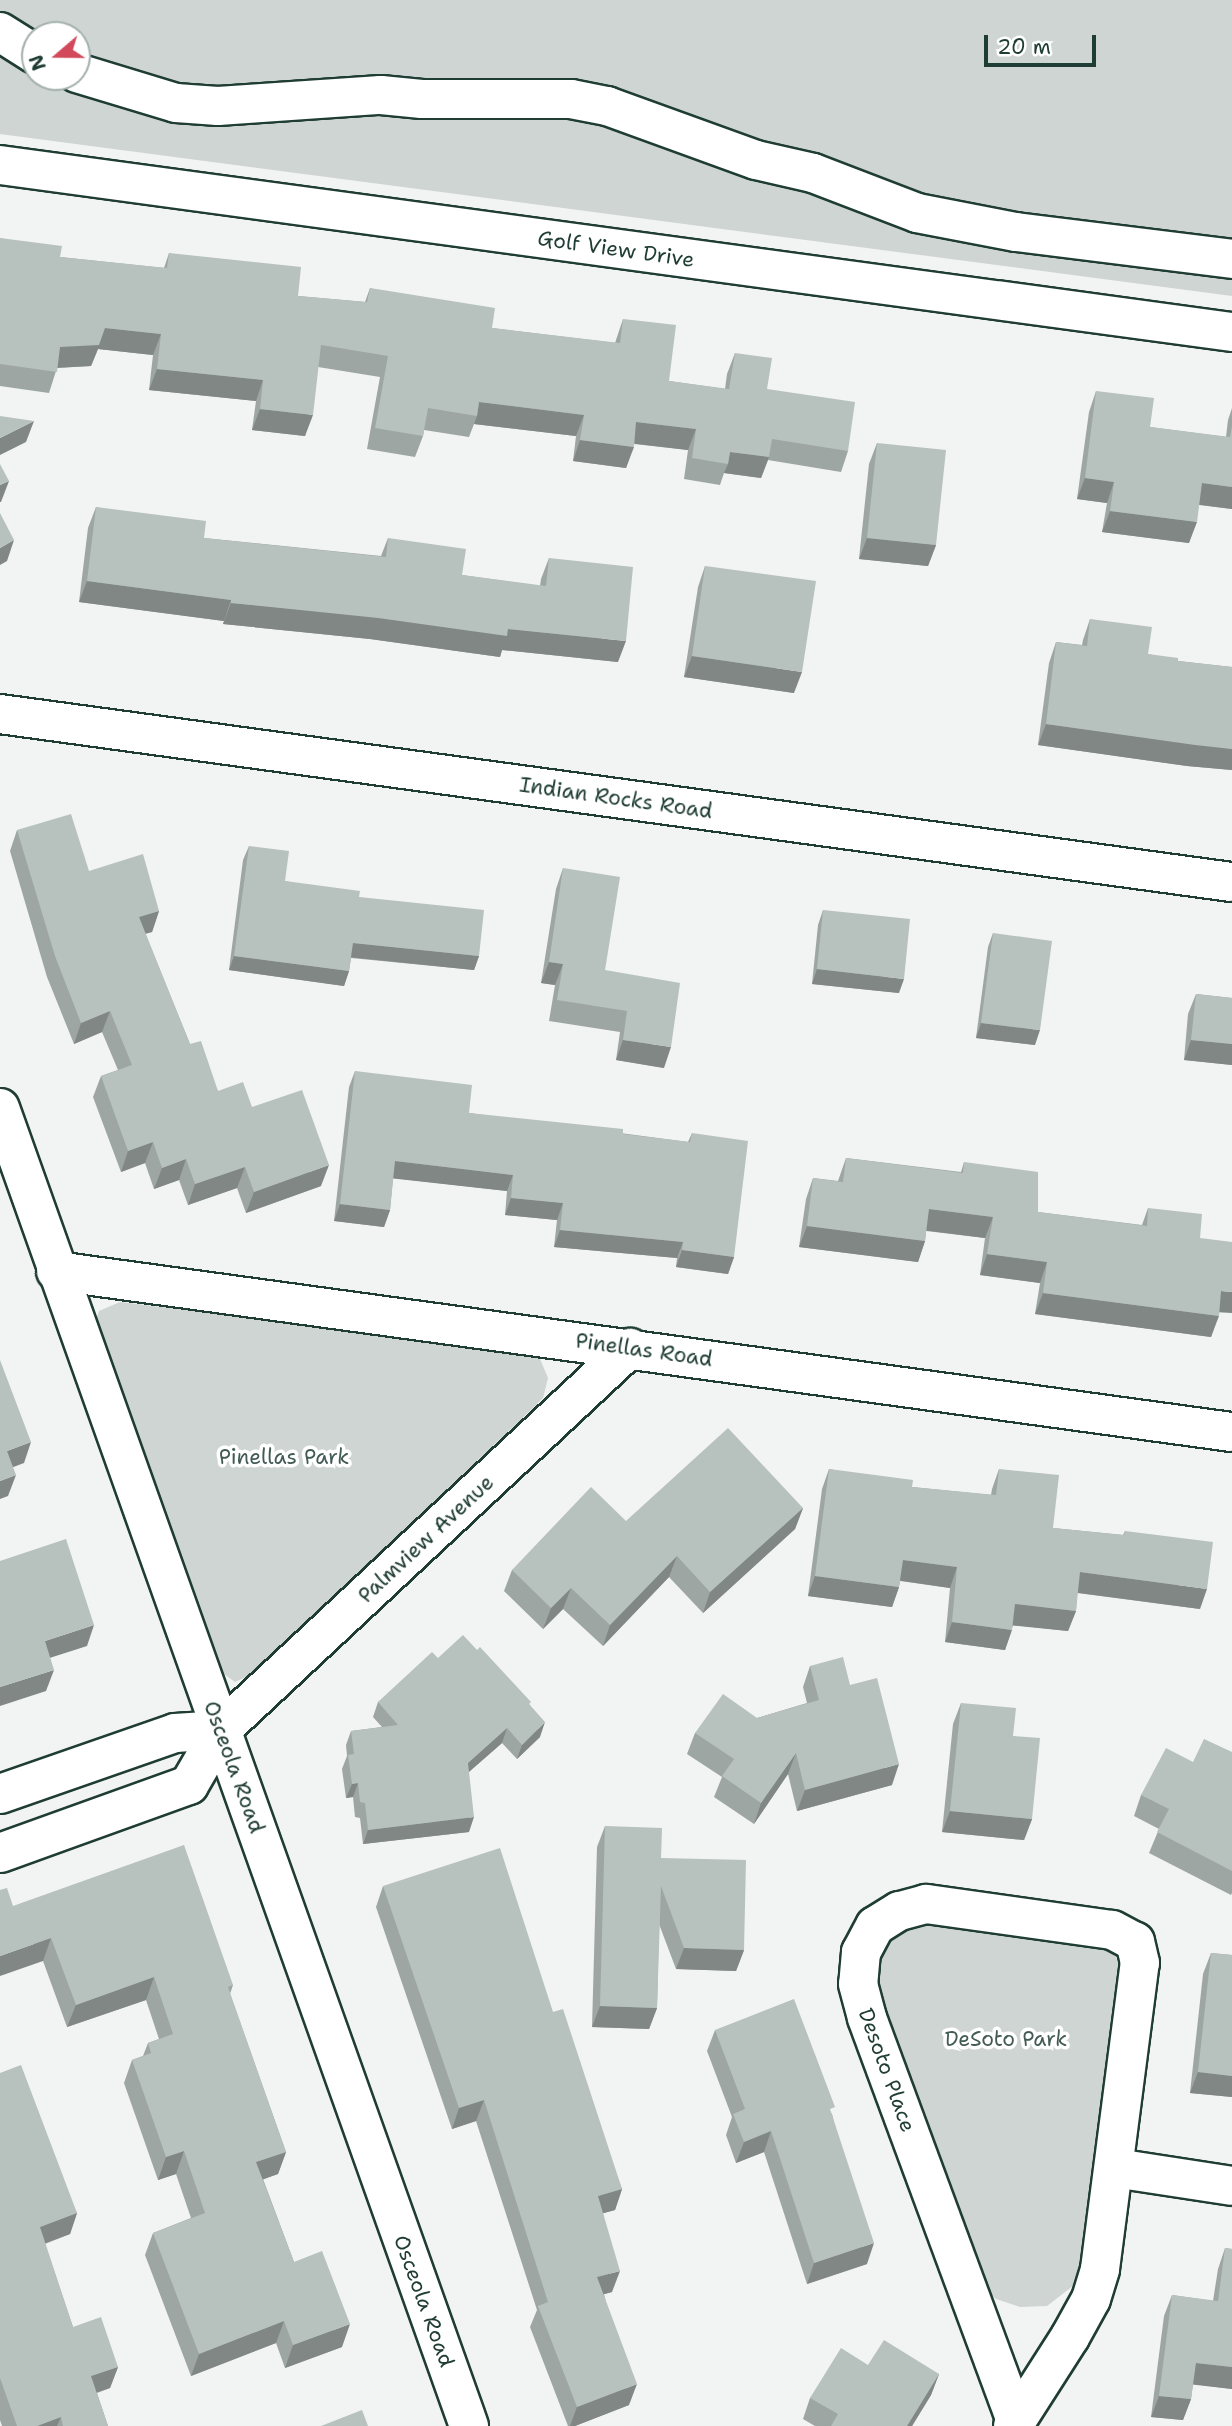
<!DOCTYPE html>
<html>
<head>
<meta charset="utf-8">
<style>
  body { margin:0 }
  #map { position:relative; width:1232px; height:2426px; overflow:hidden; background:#f2f3f3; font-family:"Shantell Sans",sans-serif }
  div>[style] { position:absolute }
  .green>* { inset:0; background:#ced5d3 }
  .roads { filter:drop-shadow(2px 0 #1f3d34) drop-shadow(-2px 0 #1f3d34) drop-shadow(0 2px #1f3d34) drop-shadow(0 -2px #1f3d34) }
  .minor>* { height:38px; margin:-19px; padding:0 19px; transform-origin:19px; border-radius:19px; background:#fff }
  .wall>* { inset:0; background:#9da6a3 }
  .shaded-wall>* { inset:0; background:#808784 }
  .building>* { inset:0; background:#b7c1bd }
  span { translate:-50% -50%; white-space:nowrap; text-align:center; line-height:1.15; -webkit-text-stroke:7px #fff; paint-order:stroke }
  .street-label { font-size:21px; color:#1f3d34 }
  .park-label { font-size:21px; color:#425b54 }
  .north { position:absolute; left:21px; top:21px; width:70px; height:70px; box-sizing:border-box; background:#fff; border:2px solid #a5b1ae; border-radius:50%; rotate:250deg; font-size:19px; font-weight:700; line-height:28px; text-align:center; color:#1f3d34 }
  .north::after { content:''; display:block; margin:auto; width:24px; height:32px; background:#d1495b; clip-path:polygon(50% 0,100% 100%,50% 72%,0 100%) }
  .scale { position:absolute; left:984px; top:35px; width:112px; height:32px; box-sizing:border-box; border:4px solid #1f3d34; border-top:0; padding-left:9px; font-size:21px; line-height:24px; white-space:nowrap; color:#1f3d34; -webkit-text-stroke:5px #fff; paint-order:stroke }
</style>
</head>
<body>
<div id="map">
  <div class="green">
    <div style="clip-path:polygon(evenodd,0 0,1232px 0,1232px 296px,0 134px,0 0,35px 35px,77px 35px,77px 77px,35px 77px,35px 35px)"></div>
    <div style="clip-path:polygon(120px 1302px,519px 1350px,540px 1359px,548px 1378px,543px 1398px,532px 1409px,250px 1675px,235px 1682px,217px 1669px,93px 1329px,99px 1311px)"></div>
    <div style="clip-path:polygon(910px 1919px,1101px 1945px,1116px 1957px,1121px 1975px,1087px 2255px,1073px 2286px,1047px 2306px,1020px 2307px,996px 2299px,979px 2284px,873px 1981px,878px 1944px)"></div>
  </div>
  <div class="roads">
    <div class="minor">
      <div style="left:0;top:32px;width:41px;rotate:32.2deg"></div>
      <div style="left:77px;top:73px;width:103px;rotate:16.9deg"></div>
      <div style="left:176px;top:103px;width:42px;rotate:4.1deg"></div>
      <div style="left:218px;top:106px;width:163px;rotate:-3.9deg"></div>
      <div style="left:381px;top:95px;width:41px;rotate:5.6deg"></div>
      <div style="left:422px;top:99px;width:149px"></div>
      <div style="left:571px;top:99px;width:37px;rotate:11deg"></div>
      <div style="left:607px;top:106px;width:158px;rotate:19.9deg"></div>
      <div style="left:756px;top:160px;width:58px;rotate:12.8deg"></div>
      <div style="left:813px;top:173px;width:111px;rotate:21deg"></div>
      <div style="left:917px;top:213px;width:101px;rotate:10.9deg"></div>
      <div style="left:1016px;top:232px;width:218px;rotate:7.1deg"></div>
      <div style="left:0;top:165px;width:1243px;rotate:7.72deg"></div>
      <div style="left:0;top:714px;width:1243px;rotate:7.77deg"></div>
      <div style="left:0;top:1108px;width:1399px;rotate:70.41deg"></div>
      <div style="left:56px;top:1271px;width:1187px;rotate:7.8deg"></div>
      <div style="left:0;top:1794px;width:185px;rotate:-19.2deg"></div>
      <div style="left:175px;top:1733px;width:46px;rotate:-3.7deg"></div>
      <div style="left:0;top:1853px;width:201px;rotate:-19.8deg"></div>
      <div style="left:189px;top:1785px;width:64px;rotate:-59.8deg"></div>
      <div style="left:221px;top:1730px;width:560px;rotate:-43.05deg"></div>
      <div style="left:1115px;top:2168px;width:118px;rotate:8.7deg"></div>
      <div style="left:1013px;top:2426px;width:106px;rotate:-57.4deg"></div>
      <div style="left:1070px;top:2337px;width:43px;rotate:-61.1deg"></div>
      <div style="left:1091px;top:2299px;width:31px;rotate:-73deg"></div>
      <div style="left:1100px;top:2269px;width:309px;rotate:-82.6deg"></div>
      <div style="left:1140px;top:1963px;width:22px;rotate:-103deg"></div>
      <div style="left:1135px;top:1942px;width:26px;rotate:-152deg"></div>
      <div style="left:1112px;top:1930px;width:188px;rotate:-172deg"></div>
      <div style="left:926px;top:1904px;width:28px;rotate:165deg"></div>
      <div style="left:899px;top:1911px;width:28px;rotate:148deg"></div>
      <div style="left:875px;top:1926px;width:30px;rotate:118deg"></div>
      <div style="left:861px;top:1952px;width:32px;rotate:95deg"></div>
      <div style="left:858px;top:1984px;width:35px;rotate:75deg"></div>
      <div style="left:867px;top:2018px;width:430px;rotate:69.7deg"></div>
    </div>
  </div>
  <div class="wall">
    <div style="clip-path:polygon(0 238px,60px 257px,164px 268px,169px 253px,298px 296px,365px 302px,370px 288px,492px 328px,615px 343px,623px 319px,669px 381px,725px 389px,727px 374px,735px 353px,767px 389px,848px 451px,841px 472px,768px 460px,761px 478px,724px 473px,720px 485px,684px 479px,688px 450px,634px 444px,626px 468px,573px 461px,576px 436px,474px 424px,469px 437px,424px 430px,423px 436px,415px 457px,367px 449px,380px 377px,318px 367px,305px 436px,252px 430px,256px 401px,149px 390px,153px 355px,98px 349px,91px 366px,57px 368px,49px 393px,0 386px)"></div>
    <div style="clip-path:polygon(1096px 391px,1150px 427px,1226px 437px,1228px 420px,1232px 408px,1232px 509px,1199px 505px,1189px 543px,1102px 532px,1107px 503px,1077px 499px,1089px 412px)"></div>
    <div style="clip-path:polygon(877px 443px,936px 545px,928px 566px,859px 559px,869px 464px)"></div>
    <div style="clip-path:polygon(96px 507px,204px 538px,381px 556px,388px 538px,462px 575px,540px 586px,541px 579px,549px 558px,618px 662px,502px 650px,500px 657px,370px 639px,223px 624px,224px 621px,79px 602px,88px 528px)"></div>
    <div style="clip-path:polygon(705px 566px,794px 693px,684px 677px,698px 587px)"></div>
    <div style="clip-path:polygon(1090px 619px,1148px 654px,1178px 661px,1232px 667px,1232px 770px,1187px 766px,1038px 745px,1049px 663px,1056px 642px,1082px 645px,1083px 640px)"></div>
    <div style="clip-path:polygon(17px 830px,159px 911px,152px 932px,145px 933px,190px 1044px,218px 1091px,252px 1107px,321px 1186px,246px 1213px,237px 1188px,188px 1205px,179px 1180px,154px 1189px,145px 1163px,121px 1172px,93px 1097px,101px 1076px,118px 1070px,102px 1032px,74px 1044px,47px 977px,10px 851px)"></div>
    <div style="clip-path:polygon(249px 846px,285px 881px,359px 897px,479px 956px,474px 970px,351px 958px,349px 971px,344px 986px,229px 970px,243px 860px)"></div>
    <div style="clip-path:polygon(563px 868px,605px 970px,664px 1068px,616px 1060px,620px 1032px,549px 1021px,555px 985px,541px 983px,556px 889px)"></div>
    <div style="clip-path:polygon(823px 910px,899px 993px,812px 984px,818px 925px)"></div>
    <div style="clip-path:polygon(993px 933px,1035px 1045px,976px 1038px,988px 947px)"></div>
    <div style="clip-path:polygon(1196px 994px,1232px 998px,1232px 1065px,1184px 1060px,1188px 1014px)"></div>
    <div style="clip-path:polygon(355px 1071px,469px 1113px,688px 1142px,692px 1133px,734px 1257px,728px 1274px,676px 1267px,677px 1258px,554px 1247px,557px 1220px,505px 1215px,507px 1191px,393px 1178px,390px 1210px,384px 1227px,334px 1221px,349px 1087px)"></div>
    <div style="clip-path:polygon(846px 1158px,961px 1172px,964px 1162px,1038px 1212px,1142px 1225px,1148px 1208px,1200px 1238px,1219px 1312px,1211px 1337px,1035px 1314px,1040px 1283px,980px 1275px,985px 1238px,926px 1231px,925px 1241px,918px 1262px,799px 1247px,806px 1199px,813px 1178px,838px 1181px)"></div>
    <div style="clip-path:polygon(829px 1469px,912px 1487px,991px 1495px,992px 1489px,999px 1469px,1053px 1528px,1123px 1535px,1125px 1531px,1200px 1609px,1077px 1593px,1076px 1611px,1068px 1631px,1013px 1625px,1005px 1650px,945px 1642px,950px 1588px,900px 1581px,899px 1587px,892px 1607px,808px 1596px,822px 1489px)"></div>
    <div style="clip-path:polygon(803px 1508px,795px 1529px,703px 1613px,669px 1577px,603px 1646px,563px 1609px,543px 1629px,504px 1591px,512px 1570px,626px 1521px)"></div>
    <div style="clip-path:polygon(438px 1658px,530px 1705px,540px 1737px,517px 1759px,502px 1743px,469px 1772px,469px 1832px,363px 1844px,360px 1818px,355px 1817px,353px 1797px,346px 1798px,342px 1769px,347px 1756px,346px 1745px,351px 1731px,382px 1727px,373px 1717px,378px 1702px)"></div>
    <div style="clip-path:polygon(810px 1666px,850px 1685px,892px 1785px,797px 1811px,788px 1774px,754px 1824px,714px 1797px,722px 1777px,687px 1754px,695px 1733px,757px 1718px,807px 1703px,803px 1687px)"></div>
    <div style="clip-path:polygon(961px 1703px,1013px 1736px,1032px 1819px,1024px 1840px,942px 1832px,953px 1724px)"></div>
    <div style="clip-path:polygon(1232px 1752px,1232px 1893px,1231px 1895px,1149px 1853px,1159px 1829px,1134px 1816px,1141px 1795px,1193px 1762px)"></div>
    <div style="clip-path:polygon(605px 1826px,661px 1858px,744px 1950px,736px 1971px,676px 1969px,659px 1924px,657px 2008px,649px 2029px,592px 2027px,597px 1847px)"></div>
    <div style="clip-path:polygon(383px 1886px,553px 2012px,622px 2189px,615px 2210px,603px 2213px,612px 2292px,604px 2294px,629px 2405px,575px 2426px,568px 2426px,530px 2327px,537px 2310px,476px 2121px,452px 2129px,376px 1907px)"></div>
    <div style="clip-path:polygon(13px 1906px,233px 1985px,230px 1994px,286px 2152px,278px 2174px,263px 2179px,294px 2262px,342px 2347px,285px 2368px,276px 2343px,191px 2376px,145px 2255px,153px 2233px,191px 2218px,176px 2174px,158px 2180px,124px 2083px,132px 2060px,143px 2056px,148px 2043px,159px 2039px,146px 2000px,67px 2027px,43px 1961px)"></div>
    <div style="clip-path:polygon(1211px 1953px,1232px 1955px,1232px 2097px,1190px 2093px,1203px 1974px)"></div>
    <div style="clip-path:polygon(715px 2030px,832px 2114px,867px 2264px,807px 2284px,764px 2152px,736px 2163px,726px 2135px,732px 2117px,707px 2051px)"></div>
    <div style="clip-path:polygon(0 2073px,77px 2213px,70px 2234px,45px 2244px,73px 2327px,118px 2367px,110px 2388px,97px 2393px,108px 2426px,2px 2426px,0 2420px)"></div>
    <div style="clip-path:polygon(1225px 2248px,1232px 2249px,1232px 2389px,1193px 2384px,1191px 2399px,1183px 2420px,1151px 2417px,1164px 2316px,1172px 2295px,1213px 2301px,1218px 2269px)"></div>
    <div style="clip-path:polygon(868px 2365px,939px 2374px,931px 2395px,912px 2426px,815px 2426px,803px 2419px,810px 2398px)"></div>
  </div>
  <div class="shaded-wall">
    <div style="clip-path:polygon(105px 328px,161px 334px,153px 355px,98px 349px,91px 366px,53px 368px,60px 347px)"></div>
    <div style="clip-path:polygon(157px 369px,263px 380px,256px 401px,149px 390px)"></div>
    <div style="clip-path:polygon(479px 402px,584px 415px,576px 436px,474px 424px,477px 416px)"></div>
    <div style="clip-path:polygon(260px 409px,313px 415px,305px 436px,252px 430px)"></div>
    <div style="clip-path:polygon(34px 421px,26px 442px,0 455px,0 438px)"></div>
    <div style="clip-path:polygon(636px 422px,696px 429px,688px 450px,629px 443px)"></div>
    <div style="clip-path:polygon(580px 440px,634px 447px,626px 468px,573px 461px)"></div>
    <div style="clip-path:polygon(730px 452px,769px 457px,761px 478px,724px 473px,728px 464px)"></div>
    <div style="clip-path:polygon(1085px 478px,1114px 482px,1107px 503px,1077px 499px)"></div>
    <div style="clip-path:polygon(9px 481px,1px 502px,0 502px,0 485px)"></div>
    <div style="clip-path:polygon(1202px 483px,1232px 487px,1232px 509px,1194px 504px)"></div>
    <div style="clip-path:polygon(1110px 511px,1197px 522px,1189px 543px,1102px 532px)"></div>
    <div style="clip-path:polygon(867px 538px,936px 545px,928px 566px,859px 559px)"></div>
    <div style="clip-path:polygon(14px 540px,7px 561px,0 565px,0 548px)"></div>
    <div style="clip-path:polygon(87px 581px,231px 600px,224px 621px,79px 602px)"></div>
    <div style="clip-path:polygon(231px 603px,508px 629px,626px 641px,618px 662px,502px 650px,500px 657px,370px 639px,223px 624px)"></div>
    <div style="clip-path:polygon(692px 656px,802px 672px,794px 693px,684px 677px)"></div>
    <div style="clip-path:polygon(1046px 724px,1232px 749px,1232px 770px,1187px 766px,1038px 745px)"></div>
    <div style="clip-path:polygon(159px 911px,152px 932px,131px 938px,139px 917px)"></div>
    <div style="clip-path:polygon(353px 943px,479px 956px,474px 970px,348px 957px)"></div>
    <div style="clip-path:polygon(234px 956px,349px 971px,344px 986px,229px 970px)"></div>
    <div style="clip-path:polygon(549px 962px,563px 964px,555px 985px,541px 983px)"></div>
    <div style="clip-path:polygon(817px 969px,904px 979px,899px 993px,812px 984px)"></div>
    <div style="clip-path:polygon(110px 1011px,102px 1032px,74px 1044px,81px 1023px)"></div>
    <div style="clip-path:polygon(981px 1023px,1040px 1030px,1035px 1045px,976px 1038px)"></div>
    <div style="clip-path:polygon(623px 1040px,671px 1047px,664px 1068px,616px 1060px)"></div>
    <div style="clip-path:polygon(1191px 1040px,1232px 1044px,1232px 1065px,1184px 1060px)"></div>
    <div style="clip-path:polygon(153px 1142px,145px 1163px,121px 1172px,128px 1151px)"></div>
    <div style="clip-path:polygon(186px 1159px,179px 1180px,154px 1189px,162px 1168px)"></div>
    <div style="clip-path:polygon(395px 1161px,513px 1175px,507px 1191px,389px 1178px)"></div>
    <div style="clip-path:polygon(329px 1165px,321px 1186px,246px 1213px,254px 1192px)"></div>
    <div style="clip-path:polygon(245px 1167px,237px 1188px,188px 1205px,195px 1184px)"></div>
    <div style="clip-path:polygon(511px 1198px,563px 1203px,557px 1220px,505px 1215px)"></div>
    <div style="clip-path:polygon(340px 1204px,390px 1210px,384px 1227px,334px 1221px)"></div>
    <div style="clip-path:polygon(929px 1209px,993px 1217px,985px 1238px,922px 1230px)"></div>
    <div style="clip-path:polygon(807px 1226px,925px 1241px,918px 1262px,799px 1247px)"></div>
    <div style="clip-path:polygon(560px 1230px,683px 1242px,677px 1258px,554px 1247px)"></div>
    <div style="clip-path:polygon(682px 1250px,734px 1257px,728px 1274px,676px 1267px)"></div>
    <div style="clip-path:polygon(987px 1254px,1047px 1262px,1040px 1283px,980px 1275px)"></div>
    <div style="clip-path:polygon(1221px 1291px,1232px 1292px,1232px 1313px,1214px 1312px)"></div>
    <div style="clip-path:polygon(1043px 1293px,1219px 1316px,1211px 1337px,1035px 1314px)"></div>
    <div style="clip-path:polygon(31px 1442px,24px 1463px,0 1472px,7px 1451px)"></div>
    <div style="clip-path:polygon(16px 1475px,8px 1496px,0 1499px,0 1481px)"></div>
    <div style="clip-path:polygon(803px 1508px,795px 1529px,703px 1613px,710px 1592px)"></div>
    <div style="clip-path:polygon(677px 1556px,669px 1577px,603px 1646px,610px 1625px)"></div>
    <div style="clip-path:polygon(903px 1560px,957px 1567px,950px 1588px,896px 1580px)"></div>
    <div style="clip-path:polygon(1080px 1572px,1207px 1589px,1200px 1609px,1072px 1592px)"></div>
    <div style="clip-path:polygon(815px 1576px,899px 1587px,892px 1607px,808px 1596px)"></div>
    <div style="clip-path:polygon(571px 1588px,563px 1609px,543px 1629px,551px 1608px)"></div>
    <div style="clip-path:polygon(1015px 1604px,1076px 1611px,1068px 1631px,1008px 1625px)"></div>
    <div style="clip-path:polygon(952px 1622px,1012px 1630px,1005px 1650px,945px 1642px)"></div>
    <div style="clip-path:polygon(94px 1625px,87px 1646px,37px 1662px,45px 1641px)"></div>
    <div style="clip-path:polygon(54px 1670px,46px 1691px,0 1706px,0 1687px)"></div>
    <div style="clip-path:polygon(545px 1722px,540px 1737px,517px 1759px,522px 1745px)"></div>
    <div style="clip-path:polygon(507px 1728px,502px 1743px,463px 1777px,468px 1763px)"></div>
    <div style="clip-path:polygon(796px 1753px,788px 1774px,754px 1824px,761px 1803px)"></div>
    <div style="clip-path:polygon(899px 1764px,892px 1785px,797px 1811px,805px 1790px)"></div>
    <div style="clip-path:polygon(358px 1783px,353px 1797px,346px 1798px,352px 1784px)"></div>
    <div style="clip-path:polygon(950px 1811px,1032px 1819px,1024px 1840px,942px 1832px)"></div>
    <div style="clip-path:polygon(474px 1817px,469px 1832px,363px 1844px,368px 1830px)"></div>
    <div style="clip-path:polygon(51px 1938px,43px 1961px,0 1976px,0 1956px)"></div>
    <div style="clip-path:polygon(684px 1948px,744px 1950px,736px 1971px,676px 1969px)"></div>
    <div style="clip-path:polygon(154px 1977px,146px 2000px,67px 2027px,76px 2005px)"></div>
    <div style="clip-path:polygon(600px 2006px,657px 2008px,649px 2029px,592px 2027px)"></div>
    <div style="clip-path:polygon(1198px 2072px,1232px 2076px,1232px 2097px,1190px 2093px)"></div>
    <div style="clip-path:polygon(484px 2100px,476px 2121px,452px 2129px,459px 2108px)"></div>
    <div style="clip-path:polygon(771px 2131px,764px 2152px,736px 2163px,744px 2142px)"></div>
    <div style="clip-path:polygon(184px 2151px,176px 2174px,158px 2180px,166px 2157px)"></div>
    <div style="clip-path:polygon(286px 2152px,278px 2174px,248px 2185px,256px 2162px)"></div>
    <div style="clip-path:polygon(622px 2189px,615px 2210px,590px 2217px,598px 2196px)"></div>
    <div style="clip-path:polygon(77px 2213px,70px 2234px,32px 2248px,40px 2227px)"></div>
    <div style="clip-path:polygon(874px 2243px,867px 2264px,807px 2284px,814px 2263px)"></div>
    <div style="clip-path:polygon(620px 2271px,612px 2292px,590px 2298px,597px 2277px)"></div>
    <div style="clip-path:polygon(284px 2321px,276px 2343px,191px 2376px,199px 2354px)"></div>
    <div style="clip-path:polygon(350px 2324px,342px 2347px,285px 2368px,293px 2345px)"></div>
    <div style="clip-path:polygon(1196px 2363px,1232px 2367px,1232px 2389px,1188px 2384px)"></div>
    <div style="clip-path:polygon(118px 2367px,110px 2388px,83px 2397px,91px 2376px)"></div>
    <div style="clip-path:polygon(939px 2374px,931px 2395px,912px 2426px,907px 2426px)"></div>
    <div style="clip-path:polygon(637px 2384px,629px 2405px,575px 2426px,570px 2426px,577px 2407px)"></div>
    <div style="clip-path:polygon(1159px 2396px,1191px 2399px,1183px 2420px,1151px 2417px)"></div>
    <div style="clip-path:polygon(61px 2417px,57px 2426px,37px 2426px)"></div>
  </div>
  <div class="building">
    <div style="clip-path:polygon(0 238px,62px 246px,60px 257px,167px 268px,169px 253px,301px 267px,298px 296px,367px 302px,370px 288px,495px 308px,492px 328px,620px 343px,623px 319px,676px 325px,669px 381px,729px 389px,735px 353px,772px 358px,767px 389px,855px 402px,848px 451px,772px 439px,769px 457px,730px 452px,728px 464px,692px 458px,696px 429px,636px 422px,634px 447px,580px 440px,584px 415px,479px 402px,477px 416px,428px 408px,423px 436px,375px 428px,388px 356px,321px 345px,313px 415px,260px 409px,263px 380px,157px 369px,161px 334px,105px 328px,99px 345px,60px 347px,57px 372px,0 364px)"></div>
    <div style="clip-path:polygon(1096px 391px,1154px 398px,1150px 427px,1230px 437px,1232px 426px,1232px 487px,1202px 483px,1197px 522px,1110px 511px,1114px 482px,1085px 478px)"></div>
    <div style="clip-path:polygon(0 416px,34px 421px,0 438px)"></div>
    <div style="clip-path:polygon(877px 443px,946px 450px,936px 545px,867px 538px)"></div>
    <div style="clip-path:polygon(0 464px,9px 481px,0 485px)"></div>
    <div style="clip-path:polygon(96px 507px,206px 521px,204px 538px,386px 557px,388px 538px,466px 549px,462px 575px,546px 586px,549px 558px,633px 567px,626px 641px,508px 629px,507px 636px,378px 618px,231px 603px,231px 600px,87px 581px)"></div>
    <div style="clip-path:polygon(0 513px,14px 540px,0 548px)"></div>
    <div style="clip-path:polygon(705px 566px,816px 581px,802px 672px,692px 656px)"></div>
    <div style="clip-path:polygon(1090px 619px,1152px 627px,1148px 654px,1178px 658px,1178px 661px,1232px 667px,1232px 749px,1195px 745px,1046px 724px,1056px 642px,1087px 646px)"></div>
    <div style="clip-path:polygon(71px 814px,89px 871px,143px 854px,159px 911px,139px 917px,190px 1044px,201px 1041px,218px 1091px,243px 1082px,252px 1107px,302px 1090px,329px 1165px,254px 1192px,245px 1167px,195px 1184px,186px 1159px,162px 1168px,153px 1142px,128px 1151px,101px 1076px,132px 1065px,110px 1011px,81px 1023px,55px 956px,17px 830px)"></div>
    <div style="clip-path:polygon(249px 846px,289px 851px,285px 881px,360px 891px,359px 897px,484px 910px,479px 956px,353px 943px,349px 971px,234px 956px)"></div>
    <div style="clip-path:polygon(563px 868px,620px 877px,605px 970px,680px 983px,671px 1047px,623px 1040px,627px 1011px,557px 1000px,563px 964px,549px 962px)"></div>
    <div style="clip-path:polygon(823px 910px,910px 919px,904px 979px,817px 969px)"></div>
    <div style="clip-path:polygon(993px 933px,1052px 941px,1040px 1030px,981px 1023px)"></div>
    <div style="clip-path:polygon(1196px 994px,1232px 998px,1232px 1044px,1191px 1040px)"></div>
    <div style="clip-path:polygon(355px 1071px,472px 1085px,469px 1113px,623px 1129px,623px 1134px,690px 1142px,692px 1133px,748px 1141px,734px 1257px,682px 1250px,683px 1242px,560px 1230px,563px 1203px,511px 1198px,513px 1175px,395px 1161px,390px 1210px,340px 1204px)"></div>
    <div style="clip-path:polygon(846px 1158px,963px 1173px,964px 1162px,1038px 1172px,1038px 1212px,1147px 1226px,1148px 1208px,1202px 1214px,1200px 1238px,1232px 1242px,1232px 1292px,1221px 1291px,1219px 1316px,1043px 1293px,1047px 1262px,987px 1254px,993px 1217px,929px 1209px,925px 1241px,807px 1226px,813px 1178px,843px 1182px)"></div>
    <div style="clip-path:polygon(0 1360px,31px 1442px,7px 1451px,16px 1475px,0 1481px)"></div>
    <div style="clip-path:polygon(728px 1428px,803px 1508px,710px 1592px,677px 1556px,610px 1625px,571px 1588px,551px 1608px,512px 1570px,591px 1487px,626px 1521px)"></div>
    <div style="clip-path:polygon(829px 1469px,913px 1480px,912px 1487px,996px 1495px,999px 1469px,1059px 1475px,1053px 1528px,1124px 1535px,1125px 1531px,1213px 1542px,1207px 1589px,1080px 1572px,1076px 1611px,1015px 1604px,1012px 1630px,952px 1622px,957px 1567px,903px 1560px,899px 1587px,815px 1576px)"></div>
    <div style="clip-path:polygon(66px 1539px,94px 1625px,45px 1641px,54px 1670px,0 1687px,0 1561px)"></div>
    <div style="clip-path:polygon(463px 1635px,477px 1650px,480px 1647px,531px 1702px,529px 1704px,545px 1722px,522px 1745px,507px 1728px,468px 1763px,474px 1817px,368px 1830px,365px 1803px,360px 1802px,358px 1783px,352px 1784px,348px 1755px,354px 1754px,351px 1731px,398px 1725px,378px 1702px,432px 1652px,438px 1658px)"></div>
    <div style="clip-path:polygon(843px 1657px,850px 1685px,877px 1678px,899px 1764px,805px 1790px,796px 1753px,761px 1803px,722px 1776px,734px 1759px,695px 1733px,723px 1694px,757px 1718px,819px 1700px,810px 1666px)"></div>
    <div style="clip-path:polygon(961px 1703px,1016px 1708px,1013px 1736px,1040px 1738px,1032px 1819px,950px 1811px)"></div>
    <div style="clip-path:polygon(1204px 1739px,1232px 1752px,1232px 1871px,1157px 1832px,1169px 1809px,1141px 1795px,1166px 1748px,1193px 1762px)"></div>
    <div style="clip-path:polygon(605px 1826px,662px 1828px,661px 1858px,746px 1860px,744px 1950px,684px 1948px,661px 1886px,657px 2008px,600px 2006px)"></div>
    <div style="clip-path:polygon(184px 1845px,233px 1985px,228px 1987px,286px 2152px,256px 2162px,294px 2262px,322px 2251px,350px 2324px,293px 2345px,284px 2321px,199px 2354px,153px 2233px,205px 2213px,184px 2151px,166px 2157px,132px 2060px,151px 2053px,148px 2043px,173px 2034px,154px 1977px,76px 2005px,51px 1938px,0 1956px,0 1890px,7px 1888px,13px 1906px)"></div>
    <div style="clip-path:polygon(500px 1848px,553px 2012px,563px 2009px,622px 2189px,598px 2196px,620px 2271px,597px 2277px,637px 2384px,577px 2407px,538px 2306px,548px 2302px,484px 2100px,459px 2108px,383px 1886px)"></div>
    <div style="clip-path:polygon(1211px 1953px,1232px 1955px,1232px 2076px,1198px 2072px)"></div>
    <div style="clip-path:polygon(794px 1999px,835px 2107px,830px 2109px,874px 2243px,814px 2263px,771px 2131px,744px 2142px,733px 2114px,745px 2109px,715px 2030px)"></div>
    <div style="clip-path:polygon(21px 2065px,77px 2213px,40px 2227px,73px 2327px,101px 2317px,118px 2367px,91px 2376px,108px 2426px,63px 2426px,61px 2417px,37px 2426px,17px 2426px,0 2378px,0 2073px)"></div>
    <div style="clip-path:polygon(1225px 2248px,1232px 2249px,1232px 2367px,1196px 2363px,1191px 2399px,1159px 2396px,1172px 2295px,1218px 2301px)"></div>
    <div style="clip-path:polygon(884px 2340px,939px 2374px,907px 2426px,831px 2426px,838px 2414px,810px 2398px,841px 2348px,868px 2365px)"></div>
    <div style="clip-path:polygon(362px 2410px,368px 2426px,321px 2426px)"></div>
  </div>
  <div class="street-label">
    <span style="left:616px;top:249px;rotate:8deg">Golf View Drive</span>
    <span style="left:616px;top:798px;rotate:8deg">Indian Rocks Road</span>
    <span style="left:644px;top:1350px;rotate:8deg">Pinellas Road</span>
    <span style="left:426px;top:1539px;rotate:-43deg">Palmview Avenue</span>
    <span style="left:234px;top:1767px;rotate:70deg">Osceola Road</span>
    <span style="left:887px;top:2070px;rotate:70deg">Desoto Place</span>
    <span style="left:424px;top:2301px;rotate:70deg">Osceola Road</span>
  </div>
  <div class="park-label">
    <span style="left:284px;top:1457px">Pinellas Park</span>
    <span style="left:1006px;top:2039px">DeSoto Park</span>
  </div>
  <div class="north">N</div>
  <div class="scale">20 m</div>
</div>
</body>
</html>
